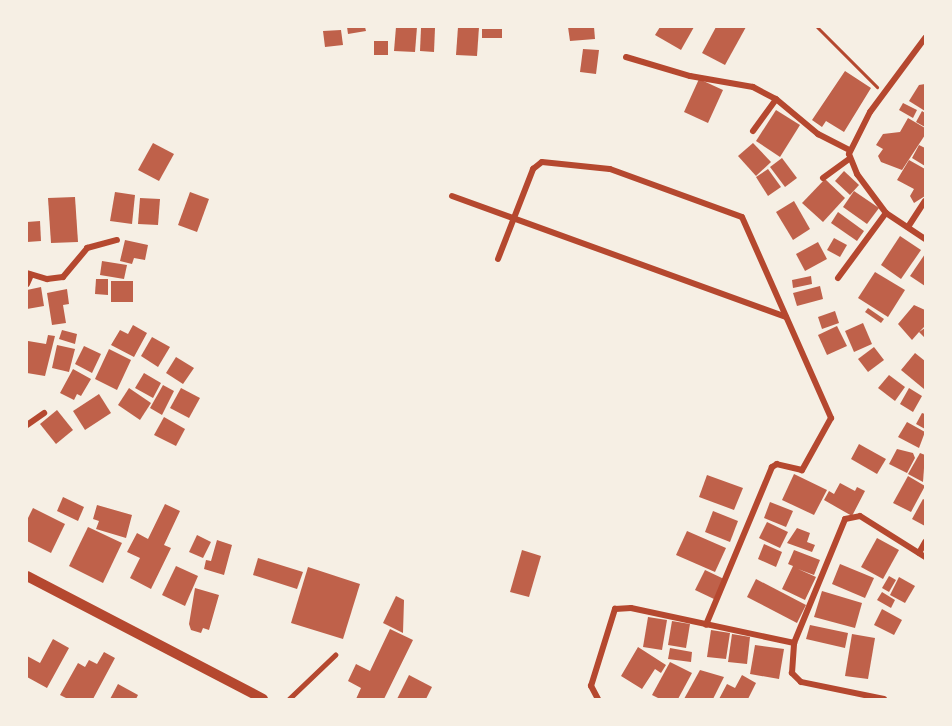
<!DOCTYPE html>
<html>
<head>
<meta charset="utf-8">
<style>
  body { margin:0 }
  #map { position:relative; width:952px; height:726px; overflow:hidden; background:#f6efe4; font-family:"Libre Baskerville",serif }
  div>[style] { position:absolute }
  .building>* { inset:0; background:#bf614a }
  .path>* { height:3px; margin:-1.5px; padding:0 1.5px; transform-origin:1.5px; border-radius:1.5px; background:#b5482f }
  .service>* { height:4.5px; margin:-2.25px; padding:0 2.25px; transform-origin:2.25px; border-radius:2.25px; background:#b5482f }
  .minor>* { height:6px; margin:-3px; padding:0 3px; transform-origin:3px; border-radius:3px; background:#b5482f }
  .tertiary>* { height:10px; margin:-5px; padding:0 5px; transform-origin:5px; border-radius:5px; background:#b5482f }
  span { translate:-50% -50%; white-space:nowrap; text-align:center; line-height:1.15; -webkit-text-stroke:4.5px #f6efe4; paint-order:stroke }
  .frame { position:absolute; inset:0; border:28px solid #f6efe4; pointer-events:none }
</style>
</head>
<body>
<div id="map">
  <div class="building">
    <div style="clip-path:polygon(347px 27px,365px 27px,366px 31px,348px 34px)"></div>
    <div style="clip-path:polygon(396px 27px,417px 27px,415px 52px,394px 51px)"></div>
    <div style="clip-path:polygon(458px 27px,479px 27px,477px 56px,456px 55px)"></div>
    <div style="clip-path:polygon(568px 27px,594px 27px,595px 39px,570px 41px)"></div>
    <div style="clip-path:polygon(660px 27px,694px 27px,681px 50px,655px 35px)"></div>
    <div style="clip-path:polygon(716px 27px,746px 27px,725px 65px,702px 53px)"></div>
    <div style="clip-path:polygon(421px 28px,435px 28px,434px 52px,420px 51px)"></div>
    <div style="clip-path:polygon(482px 29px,502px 29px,502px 38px,482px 38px)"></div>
    <div style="clip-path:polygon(341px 30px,343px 45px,325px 47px,323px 31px)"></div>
    <div style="clip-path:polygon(374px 41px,388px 41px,388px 55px,374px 55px)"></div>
    <div style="clip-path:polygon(583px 49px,599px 50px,596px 74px,580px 72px)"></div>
    <div style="clip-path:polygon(845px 71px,871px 88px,844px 132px,826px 121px,822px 127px,812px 120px)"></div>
    <div style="clip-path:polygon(699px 79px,723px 90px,708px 123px,684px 112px)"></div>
    <div style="clip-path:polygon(925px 84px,925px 111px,909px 101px,919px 85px)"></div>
    <div style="clip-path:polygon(903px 103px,917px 110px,913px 118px,899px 110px)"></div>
    <div style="clip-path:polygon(776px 110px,800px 125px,780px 157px,756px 141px)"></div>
    <div style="clip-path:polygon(922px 111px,925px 113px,925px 127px,916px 122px)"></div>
    <div style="clip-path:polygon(908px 118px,925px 128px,925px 135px,902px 170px,881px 162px,878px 156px,883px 149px,876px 145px,883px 134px,900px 132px)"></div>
    <div style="clip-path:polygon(153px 143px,174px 154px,159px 181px,138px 170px)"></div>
    <div style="clip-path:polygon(753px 143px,771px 162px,756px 176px,738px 156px)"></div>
    <div style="clip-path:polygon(919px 145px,925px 148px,925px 166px,912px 158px)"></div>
    <div style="clip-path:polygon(782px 158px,797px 178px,785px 187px,770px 167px)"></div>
    <div style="clip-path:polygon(909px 160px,925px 169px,925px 196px,914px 203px,910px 196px,914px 189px,897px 180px)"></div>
    <div style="clip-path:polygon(768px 169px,781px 187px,768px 196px,756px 177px)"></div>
    <div style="clip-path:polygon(844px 171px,859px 185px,850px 195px,835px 181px)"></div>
    <div style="clip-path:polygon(825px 179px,845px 198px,823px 222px,802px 203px)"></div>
    <div style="clip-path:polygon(854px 191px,879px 208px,867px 224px,843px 207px)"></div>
    <div style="clip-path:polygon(115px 192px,135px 195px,132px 224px,110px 221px)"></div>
    <div style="clip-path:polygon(190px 192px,209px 199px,197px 232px,178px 225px)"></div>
    <div style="clip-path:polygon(75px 197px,78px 242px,51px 243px,48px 198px)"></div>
    <div style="clip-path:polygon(140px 198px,160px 199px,158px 225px,138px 224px)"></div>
    <div style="clip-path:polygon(794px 201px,810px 229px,793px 240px,776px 212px)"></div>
    <div style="clip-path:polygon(838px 212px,864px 231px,857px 241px,831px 223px)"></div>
    <div style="clip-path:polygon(40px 221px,41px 241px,27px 242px,27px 222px)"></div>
    <div style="clip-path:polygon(900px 236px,921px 250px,901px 279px,881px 265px)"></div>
    <div style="clip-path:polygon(834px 238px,847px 245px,840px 257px,827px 250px)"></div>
    <div style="clip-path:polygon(125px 240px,148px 245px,145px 260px,134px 258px,132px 264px,120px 261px)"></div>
    <div style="clip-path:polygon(818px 242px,827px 259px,805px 271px,796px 254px)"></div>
    <div style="clip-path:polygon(925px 254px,925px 286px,910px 276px)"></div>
    <div style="clip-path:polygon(102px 261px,127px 265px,124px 279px,100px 275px)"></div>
    <div style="clip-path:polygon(875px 272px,905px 290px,888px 317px,858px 298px)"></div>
    <div style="clip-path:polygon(811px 276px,812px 284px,793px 288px,792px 280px)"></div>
    <div style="clip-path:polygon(96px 279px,108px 279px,108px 295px,95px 294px)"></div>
    <div style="clip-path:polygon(111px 281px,133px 281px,133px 302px,111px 302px)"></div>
    <div style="clip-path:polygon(820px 286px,823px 299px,797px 306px,793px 293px)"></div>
    <div style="clip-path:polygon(41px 287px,44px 306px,27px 309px,27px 290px)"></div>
    <div style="clip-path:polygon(67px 289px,69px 304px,63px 305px,66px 323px,52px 325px,47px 293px)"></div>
    <div style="clip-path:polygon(914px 305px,925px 310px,925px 326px,919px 332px,925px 328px,925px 338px,919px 332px,912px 340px,898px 324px)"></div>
    <div style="clip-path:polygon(868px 308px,884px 319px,881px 323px,865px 312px)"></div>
    <div style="clip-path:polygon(835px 311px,839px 323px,822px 329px,818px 317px)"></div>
    <div style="clip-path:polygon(863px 323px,872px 344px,854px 352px,845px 331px)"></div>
    <div style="clip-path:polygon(133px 325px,147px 333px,134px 357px,111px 345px,120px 330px,128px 334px)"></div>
    <div style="clip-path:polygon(837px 326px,847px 346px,827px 355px,818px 335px)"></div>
    <div style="clip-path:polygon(62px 330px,77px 334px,75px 344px,59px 339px)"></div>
    <div style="clip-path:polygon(48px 335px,55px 336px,45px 376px,27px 373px,28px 341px,46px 344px)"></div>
    <div style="clip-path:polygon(152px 337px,170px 347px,158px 367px,141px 356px)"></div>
    <div style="clip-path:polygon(57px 345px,75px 349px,69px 372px,52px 368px)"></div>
    <div style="clip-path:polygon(84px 346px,101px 354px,92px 373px,75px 364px)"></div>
    <div style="clip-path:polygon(874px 347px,884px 360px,868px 372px,858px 359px)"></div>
    <div style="clip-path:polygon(109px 349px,131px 360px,117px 390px,95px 379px)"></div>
    <div style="clip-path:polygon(915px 353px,925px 361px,924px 389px,901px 370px)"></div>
    <div style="clip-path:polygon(176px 357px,194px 368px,183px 384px,166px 373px)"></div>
    <div style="clip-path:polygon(73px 369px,91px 379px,81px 396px,77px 394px,74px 400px,60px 393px)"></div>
    <div style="clip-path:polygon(144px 373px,161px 383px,153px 398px,135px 388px)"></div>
    <div style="clip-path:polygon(889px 375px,905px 387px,895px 401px,878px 388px)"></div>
    <div style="clip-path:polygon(163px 385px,174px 391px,162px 415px,150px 408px)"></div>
    <div style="clip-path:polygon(129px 388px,151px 403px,140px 420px,118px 405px)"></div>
    <div style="clip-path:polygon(181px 388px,200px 398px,189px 418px,170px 408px)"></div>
    <div style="clip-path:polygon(909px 388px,922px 396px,913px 412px,900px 404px)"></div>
    <div style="clip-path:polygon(99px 394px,111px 413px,85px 430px,73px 411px)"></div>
    <div style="clip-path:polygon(57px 410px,73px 430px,56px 444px,40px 424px)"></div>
    <div style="clip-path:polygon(922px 413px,925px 414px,925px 429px,916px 424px)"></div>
    <div style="clip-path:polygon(164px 417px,185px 429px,176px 446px,154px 435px)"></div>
    <div style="clip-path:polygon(907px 422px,925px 432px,919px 448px,898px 437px)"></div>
    <div style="clip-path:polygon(859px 444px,886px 459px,877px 474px,851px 459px)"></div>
    <div style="clip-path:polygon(897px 449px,913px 453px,915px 458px,907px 473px,889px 464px)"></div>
    <div style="clip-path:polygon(920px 453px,925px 455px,923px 482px,908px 474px)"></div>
    <div style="clip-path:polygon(794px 474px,827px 490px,814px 515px,782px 500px)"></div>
    <div style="clip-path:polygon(707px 475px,743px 488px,734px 510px,699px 497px)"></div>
    <div style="clip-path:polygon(908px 476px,925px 486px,911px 512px,893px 503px)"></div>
    <div style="clip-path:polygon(840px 483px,855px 491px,857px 487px,865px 491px,852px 516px,824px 500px,829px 491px,834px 494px)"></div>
    <div style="clip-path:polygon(63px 497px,84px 507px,78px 521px,57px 511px)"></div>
    <div style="clip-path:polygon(923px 499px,925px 500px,925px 526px,912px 519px)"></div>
    <div style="clip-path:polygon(770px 502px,793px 511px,786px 527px,764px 518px)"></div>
    <div style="clip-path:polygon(165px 504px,180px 511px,164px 545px,171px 548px,151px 589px,130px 578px,140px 558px,127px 552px,137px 533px,148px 539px)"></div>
    <div style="clip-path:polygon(97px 505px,132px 515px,126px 538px,96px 529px,99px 521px,93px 519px)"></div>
    <div style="clip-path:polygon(33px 508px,65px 524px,51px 553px,27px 541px,27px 520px)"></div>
    <div style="clip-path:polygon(713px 511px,738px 521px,730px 542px,705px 532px)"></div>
    <div style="clip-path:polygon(767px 522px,788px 532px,780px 548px,759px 538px)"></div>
    <div style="clip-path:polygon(88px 527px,122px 543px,103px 583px,69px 566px)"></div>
    <div style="clip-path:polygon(797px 528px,810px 533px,807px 542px,815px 545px,812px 552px,787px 543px)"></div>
    <div style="clip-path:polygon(687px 531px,726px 548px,715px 572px,676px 555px)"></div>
    <div style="clip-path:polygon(197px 535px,211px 542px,203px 558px,189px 552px)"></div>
    <div style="clip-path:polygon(877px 538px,899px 550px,883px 579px,861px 567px)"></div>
    <div style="clip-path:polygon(217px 540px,232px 545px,224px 575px,204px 569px,206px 560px,211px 561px)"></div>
    <div style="clip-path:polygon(764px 544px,782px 552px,776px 567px,758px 559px)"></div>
    <div style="clip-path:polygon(522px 550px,541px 556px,529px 597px,510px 592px)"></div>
    <div style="clip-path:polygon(794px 550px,820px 560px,814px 575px,798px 569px,816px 577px,805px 600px,782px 589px,793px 566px,788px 564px)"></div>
    <div style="clip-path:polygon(258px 558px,303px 572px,297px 589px,253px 575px)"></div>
    <div style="clip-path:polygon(840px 564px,874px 578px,865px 598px,832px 584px)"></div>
    <div style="clip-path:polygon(176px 566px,198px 576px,185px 606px,162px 595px)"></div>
    <div style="clip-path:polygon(308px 567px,360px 584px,343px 639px,291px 623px)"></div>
    <div style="clip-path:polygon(705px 570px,724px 579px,714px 599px,695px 590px)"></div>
    <div style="clip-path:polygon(889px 576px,896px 580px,889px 592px,882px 588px)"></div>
    <div style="clip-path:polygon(899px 577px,915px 586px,905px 603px,890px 595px)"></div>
    <div style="clip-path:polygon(756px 579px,806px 605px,797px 623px,747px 597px)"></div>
    <div style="clip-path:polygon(195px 588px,219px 595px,209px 630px,203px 628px,201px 633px,191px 630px,189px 624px)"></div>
    <div style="clip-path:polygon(822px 591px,862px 603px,855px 628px,814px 617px)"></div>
    <div style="clip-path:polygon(882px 592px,895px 600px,891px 608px,877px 600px)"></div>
    <div style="clip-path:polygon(396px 596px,404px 600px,403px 633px,383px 623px)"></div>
    <div style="clip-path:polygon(882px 609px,902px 620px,894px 635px,874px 625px)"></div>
    <div style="clip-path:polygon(648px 617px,667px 620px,662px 650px,643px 647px)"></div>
    <div style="clip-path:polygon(672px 621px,690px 624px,686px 648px,668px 645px)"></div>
    <div style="clip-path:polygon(810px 625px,848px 633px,845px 648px,806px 639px)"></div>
    <div style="clip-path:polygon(390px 629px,413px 640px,384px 699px,356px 699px,361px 688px,348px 681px,356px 664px,370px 671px)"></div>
    <div style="clip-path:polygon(711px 630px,730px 633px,726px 659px,707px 657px)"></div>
    <div style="clip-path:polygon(732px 634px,750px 637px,747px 664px,728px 662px)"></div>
    <div style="clip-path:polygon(852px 634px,875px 638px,868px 679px,845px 676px)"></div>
    <div style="clip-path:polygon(53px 639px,69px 648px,47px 688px,27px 677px,27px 656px,40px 663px)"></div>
    <div style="clip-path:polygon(755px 645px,784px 649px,779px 679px,750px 674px)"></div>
    <div style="clip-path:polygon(638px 647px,666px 665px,661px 673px,655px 669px,642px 689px,621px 676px)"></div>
    <div style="clip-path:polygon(670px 648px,692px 652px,691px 662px,668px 659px)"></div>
    <div style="clip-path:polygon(104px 652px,115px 658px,93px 699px,68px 699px,60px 695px,78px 663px,85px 667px,89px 660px,97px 664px)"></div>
    <div style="clip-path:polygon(670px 662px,692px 673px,678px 699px,660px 699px,652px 695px)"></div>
    <div style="clip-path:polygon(700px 670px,724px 677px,713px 699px,684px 699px)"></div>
    <div style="clip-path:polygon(409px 675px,432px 687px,426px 699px,397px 699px)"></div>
    <div style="clip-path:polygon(742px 675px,756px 683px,748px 699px,719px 699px,727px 684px,735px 688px)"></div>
    <div style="clip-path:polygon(118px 684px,138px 695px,136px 699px,110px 699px)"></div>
  </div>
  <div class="path">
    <div style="left:817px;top:27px;width:85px;rotate:45deg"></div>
  </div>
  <div class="service">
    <div style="left:289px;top:699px;width:64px;rotate:-43.7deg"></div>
  </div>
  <div class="minor">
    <div style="left:925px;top:38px;width:92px;rotate:126.6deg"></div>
    <div style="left:870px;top:112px;width:47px;rotate:116.6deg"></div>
    <div style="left:849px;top:154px;width:22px;rotate:68deg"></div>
    <div style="left:857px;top:174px;width:49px;rotate:53.4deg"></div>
    <div style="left:886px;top:213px;width:47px;rotate:33.7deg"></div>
    <div style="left:626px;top:57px;width:67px;rotate:16.5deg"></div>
    <div style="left:690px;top:76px;width:64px;rotate:9.9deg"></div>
    <div style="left:753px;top:87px;width:26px;rotate:28deg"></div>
    <div style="left:753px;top:131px;width:39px;rotate:-54deg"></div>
    <div style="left:776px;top:99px;width:55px;rotate:39.8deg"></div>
    <div style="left:818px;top:134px;width:36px;rotate:27deg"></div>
    <div style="left:823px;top:178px;width:32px;rotate:-36deg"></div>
    <div style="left:452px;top:196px;width:355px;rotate:19.9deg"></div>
    <div style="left:908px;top:227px;width:31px;rotate:-57deg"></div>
    <div style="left:498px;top:259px;width:97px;rotate:-68.7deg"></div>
    <div style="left:533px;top:169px;width:11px;rotate:-38deg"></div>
    <div style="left:542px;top:162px;width:68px;rotate:5.9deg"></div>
    <div style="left:610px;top:169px;width:140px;rotate:20deg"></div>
    <div style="left:742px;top:217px;width:220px;rotate:66.1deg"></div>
    <div style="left:831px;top:418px;width:60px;rotate:119.1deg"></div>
    <div style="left:802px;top:470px;width:26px;rotate:-167deg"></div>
    <div style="left:777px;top:464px;width:6px;rotate:149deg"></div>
    <div style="left:772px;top:467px;width:171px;rotate:112.7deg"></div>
    <div style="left:27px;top:273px;width:21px;rotate:17deg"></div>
    <div style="left:47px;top:279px;width:16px;rotate:-7deg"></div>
    <div style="left:63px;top:277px;width:38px;rotate:-50deg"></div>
    <div style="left:87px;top:248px;width:31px;rotate:-15deg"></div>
    <div style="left:838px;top:278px;width:81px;rotate:-53.6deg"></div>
    <div style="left:27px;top:284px;width:10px;rotate:-66deg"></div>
    <div style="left:27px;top:425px;width:21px;rotate:-35deg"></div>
    <div style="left:919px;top:553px;width:13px;rotate:-61deg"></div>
    <div style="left:598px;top:699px;width:15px;rotate:-118deg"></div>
    <div style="left:591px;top:686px;width:81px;rotate:-72.7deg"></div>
    <div style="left:615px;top:609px;width:16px;rotate:-4deg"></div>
    <div style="left:631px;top:608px;width:167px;rotate:12.1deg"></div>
    <div style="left:884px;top:699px;width:85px;rotate:-168.4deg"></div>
    <div style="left:801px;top:682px;width:13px;rotate:-135deg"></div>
    <div style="left:792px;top:673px;width:30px;rotate:-86deg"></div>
    <div style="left:794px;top:643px;width:134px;rotate:-67.6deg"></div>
    <div style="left:845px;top:519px;width:15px;rotate:-11deg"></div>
    <div style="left:860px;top:516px;width:77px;rotate:32.2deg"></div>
  </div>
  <div class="tertiary">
    <div style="left:27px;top:576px;width:266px;rotate:27.5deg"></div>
  </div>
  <div class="frame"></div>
</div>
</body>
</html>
